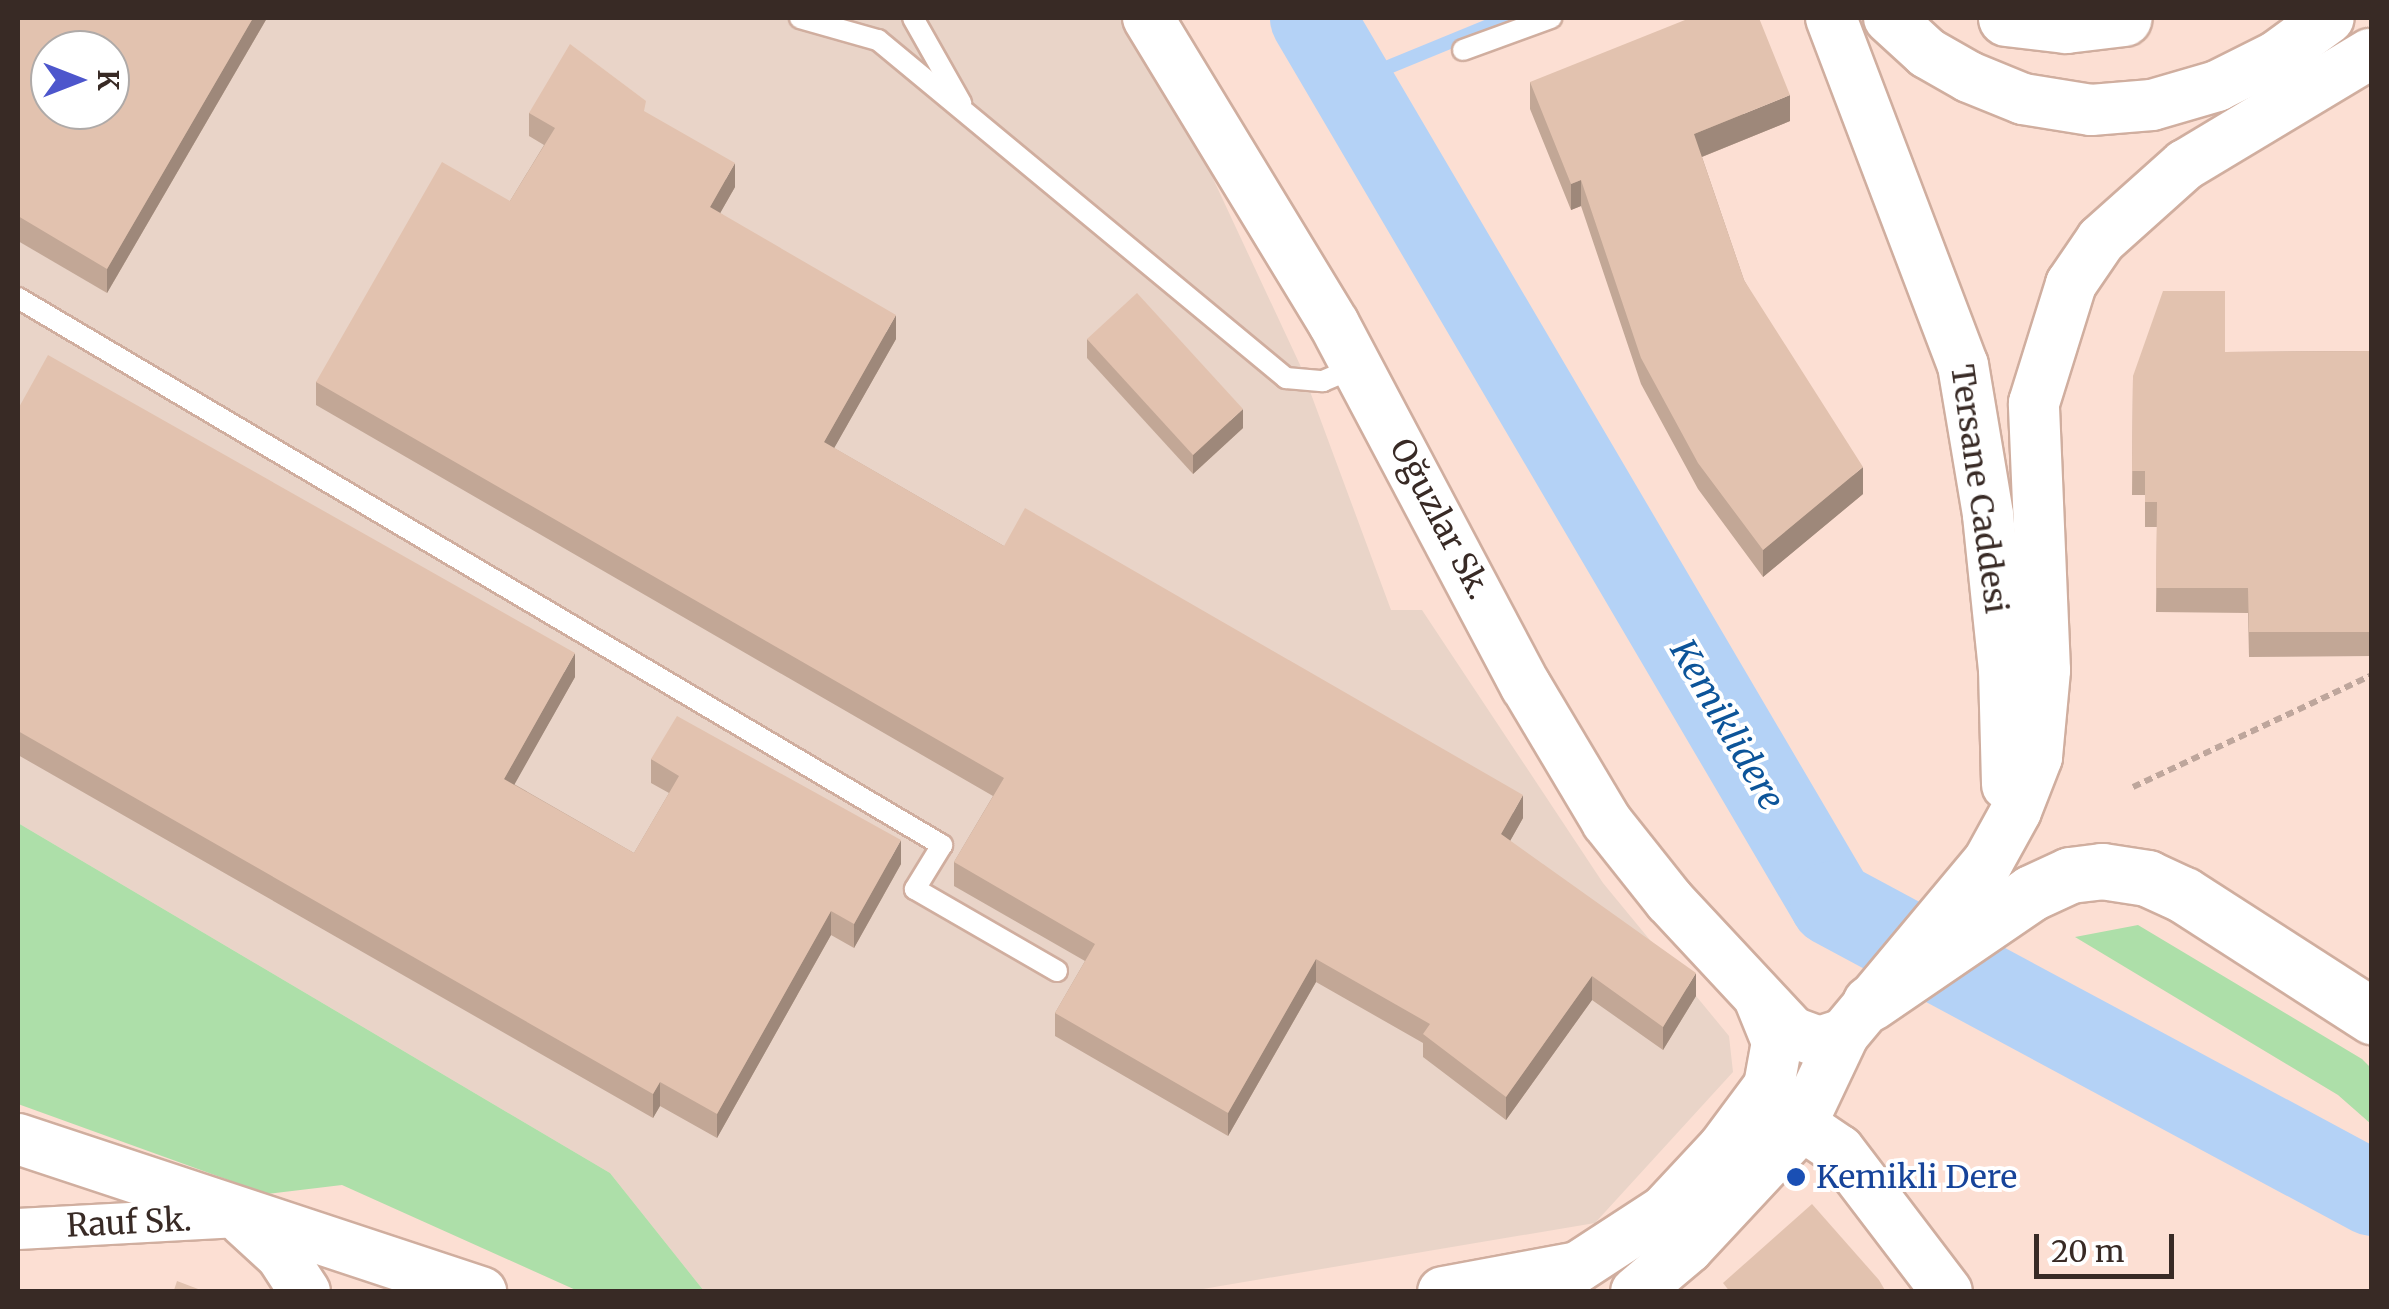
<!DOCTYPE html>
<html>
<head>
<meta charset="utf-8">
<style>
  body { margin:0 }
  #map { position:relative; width:2389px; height:1309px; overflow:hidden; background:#fcdfd3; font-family:Merriweather,serif }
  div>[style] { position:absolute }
  .industrial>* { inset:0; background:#e9d4c8 }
  .green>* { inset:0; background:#addfa9 }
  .stream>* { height:14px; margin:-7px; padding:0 7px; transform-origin:7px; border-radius:7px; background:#b4d2f6 }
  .river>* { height:85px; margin:-42.5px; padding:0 42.5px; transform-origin:42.5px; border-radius:42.5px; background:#b4d2f6 }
  .path>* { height:6px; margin-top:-3px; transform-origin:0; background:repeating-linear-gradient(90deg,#bea69c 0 8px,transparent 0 13px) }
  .roads { filter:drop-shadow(2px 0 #d0ae9f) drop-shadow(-2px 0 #d0ae9f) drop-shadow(0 2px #d0ae9f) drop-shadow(0 -2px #d0ae9f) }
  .service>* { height:20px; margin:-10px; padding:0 10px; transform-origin:10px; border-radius:10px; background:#fff }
  .minor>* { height:40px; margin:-20px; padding:0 20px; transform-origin:20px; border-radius:20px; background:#fff }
  .tertiary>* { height:50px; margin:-25px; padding:0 25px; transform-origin:25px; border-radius:25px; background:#fff }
  .motorway>* { height:55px; margin:-27.5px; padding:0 27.5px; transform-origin:27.5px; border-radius:27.5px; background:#fff }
  .wall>* { inset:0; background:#c2a796 }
  .shaded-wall>* { inset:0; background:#9e887a }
  .building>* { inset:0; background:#e2c2af }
  .dots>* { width:28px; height:28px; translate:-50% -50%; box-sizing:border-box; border:5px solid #fff; border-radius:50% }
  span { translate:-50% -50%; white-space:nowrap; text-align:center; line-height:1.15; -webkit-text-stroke:8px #fff; paint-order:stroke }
  .street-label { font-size:32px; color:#382a25 }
  .transit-label { font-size:32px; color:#164399 }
  .left { translate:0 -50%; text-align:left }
  .water-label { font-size:35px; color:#0c5499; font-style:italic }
  .frame { position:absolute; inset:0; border:20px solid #382a25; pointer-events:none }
  .north { position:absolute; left:30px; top:30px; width:100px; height:100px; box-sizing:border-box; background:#fff; border:2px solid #afaaa8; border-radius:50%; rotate:90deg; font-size:28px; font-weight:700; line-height:40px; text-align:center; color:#382a25 }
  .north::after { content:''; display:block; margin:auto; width:35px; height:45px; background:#4d56cc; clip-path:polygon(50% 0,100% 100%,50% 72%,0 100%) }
  .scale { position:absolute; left:2034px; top:1234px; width:140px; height:45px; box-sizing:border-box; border:5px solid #382a25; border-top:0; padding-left:12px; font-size:30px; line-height:35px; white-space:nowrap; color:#382a25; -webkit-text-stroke:8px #fff; paint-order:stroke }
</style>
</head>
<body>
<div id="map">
  <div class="industrial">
    <div style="clip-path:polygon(evenodd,18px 18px,1123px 18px,1181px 110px,1301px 367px,1391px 610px,1422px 610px,1603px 883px,1729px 1036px,1733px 1072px,1595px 1223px,1191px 1291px,704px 1291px,610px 1173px,18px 823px,18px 18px,50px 50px,110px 50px,110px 110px,50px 110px,50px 50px)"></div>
  </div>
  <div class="green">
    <div style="clip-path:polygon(18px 823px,610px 1173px,704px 1291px,578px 1291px,342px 1185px,267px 1194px,18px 1104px)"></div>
    <div style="clip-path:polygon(2138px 925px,2362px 1059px,2371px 1068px,2371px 1124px,2338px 1095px,2075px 937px)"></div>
  </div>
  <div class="stream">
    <div style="left:1347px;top:84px;width:174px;rotate:-22.3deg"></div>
  </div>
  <div class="river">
    <div style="left:1312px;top:18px;width:1026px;rotate:59.56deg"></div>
    <div style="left:1832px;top:903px;width:613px;rotate:28.24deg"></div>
  </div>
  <div class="path">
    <div style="left:2133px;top:787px;width:264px;rotate:-25.1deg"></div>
  </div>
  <div class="roads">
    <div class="service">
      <div style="left:800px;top:18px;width:81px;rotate:15.8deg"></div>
      <div style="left:878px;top:40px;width:530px;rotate:39.64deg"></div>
      <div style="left:1286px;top:378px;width:37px;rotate:5deg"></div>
      <div style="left:1323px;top:381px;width:36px;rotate:-23deg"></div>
      <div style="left:913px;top:18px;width:98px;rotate:60.5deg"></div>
      <div style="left:1463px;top:50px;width:94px;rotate:-20deg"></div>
      <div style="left:18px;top:298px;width:1074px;rotate:30.63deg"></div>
      <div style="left:942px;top:845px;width:52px;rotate:121.5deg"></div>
      <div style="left:915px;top:889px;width:164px;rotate:30deg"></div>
    </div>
    <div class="minor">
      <div style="left:18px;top:1229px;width:220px;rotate:-3.1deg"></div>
    </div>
    <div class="tertiary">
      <div style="left:1148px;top:18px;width:358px;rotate:58.7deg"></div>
      <div style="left:1334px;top:324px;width:410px;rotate:62.1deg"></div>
      <div style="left:1526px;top:686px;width:158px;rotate:59.2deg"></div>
      <div style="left:1607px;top:822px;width:100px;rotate:51.5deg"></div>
      <div style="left:1669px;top:900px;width:180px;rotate:47deg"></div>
      <div style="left:1792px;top:1032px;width:29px;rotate:20deg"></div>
      <div style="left:1819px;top:1042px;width:26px;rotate:-18deg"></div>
      <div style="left:1831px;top:18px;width:371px;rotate:69.2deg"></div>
      <div style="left:1963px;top:365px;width:152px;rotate:80.5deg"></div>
      <div style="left:1988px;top:515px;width:155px;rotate:84.1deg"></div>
      <div style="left:2004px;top:669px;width:116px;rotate:88.5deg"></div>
      <div style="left:1889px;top:18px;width:52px;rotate:42.6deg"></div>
      <div style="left:1927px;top:53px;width:48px;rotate:29.7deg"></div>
      <div style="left:1969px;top:77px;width:58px;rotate:22.2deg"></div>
      <div style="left:2023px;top:99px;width:69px;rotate:9.2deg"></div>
      <div style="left:2091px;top:110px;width:61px;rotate:-4.7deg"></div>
      <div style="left:2152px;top:105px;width:68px;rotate:-16.3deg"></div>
      <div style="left:2217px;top:86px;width:67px;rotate:-26.6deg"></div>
      <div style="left:2277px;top:56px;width:64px;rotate:-36.2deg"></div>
      <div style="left:1768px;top:1129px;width:47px;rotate:6.1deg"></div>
      <div style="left:1815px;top:1134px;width:29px;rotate:34deg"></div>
      <div style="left:1839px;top:1150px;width:178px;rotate:52.7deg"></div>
      <div style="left:18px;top:1139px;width:488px;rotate:18.3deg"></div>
      <div style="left:244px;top:1221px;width:50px;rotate:42.6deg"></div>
      <div style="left:281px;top:1255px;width:44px;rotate:57deg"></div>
      <div style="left:1443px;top:1292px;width:137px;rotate:-10.5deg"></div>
      <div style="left:1578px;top:1267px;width:103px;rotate:-33.1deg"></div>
      <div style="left:1664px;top:1211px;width:86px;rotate:-46.9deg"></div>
      <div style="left:1723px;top:1148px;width:77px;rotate:-53.4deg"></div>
      <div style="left:1769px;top:1086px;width:45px;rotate:-79.7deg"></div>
      <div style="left:1777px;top:1042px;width:45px;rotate:-112deg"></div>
      <div style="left:1636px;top:1292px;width:68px;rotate:-40.2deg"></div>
      <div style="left:1688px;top:1248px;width:163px;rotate:-47deg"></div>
      <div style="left:1799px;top:1129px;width:105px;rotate:-64.7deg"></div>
      <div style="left:1844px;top:1034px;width:224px;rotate:-50.1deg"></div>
      <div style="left:1988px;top:862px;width:58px;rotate:-61.2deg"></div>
      <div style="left:2016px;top:811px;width:58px;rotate:-68.7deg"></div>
      <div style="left:2037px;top:757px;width:87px;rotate:-84.7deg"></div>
      <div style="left:2045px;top:670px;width:267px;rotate:-92.4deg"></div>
      <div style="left:2034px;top:403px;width:125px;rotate:-72.7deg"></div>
      <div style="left:2071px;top:284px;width:53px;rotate:-55.7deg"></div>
      <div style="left:2101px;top:240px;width:113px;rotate:-41.8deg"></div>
      <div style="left:2185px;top:165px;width:216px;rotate:-31deg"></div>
    </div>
    <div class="motorway">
      <div style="left:2006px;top:18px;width:60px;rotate:6.7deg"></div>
      <div style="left:2066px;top:25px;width:58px;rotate:-6.9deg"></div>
      <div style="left:1870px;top:1003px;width:195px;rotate:-34.3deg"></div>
      <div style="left:2031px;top:893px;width:43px;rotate:-24.8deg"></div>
      <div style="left:2070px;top:875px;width:32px;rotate:-7deg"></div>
      <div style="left:2102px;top:871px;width:46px;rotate:8.8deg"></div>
      <div style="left:2147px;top:878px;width:41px;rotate:24.7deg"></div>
      <div style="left:2184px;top:895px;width:224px;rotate:32.8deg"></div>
    </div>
  </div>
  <div class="wall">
    <div style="clip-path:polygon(18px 18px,267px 18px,107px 293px,18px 241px)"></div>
    <div style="clip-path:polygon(1530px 82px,1790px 121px,1702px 157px,1744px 280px,1863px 494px,1763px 577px,1698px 489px,1641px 384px,1581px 206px,1571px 210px,1530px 109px)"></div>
    <div style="clip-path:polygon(529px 113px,646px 113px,735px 187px,720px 213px,896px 339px,834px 448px,1004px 546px,1523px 818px,1510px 841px,1696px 996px,1663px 1050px,1592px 1000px,1506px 1120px,1423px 1057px,1423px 1043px,1316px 982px,1228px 1136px,1055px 1036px,1055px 1013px,1085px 961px,954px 886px,954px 862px,993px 796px,316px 405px,316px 382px,510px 201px,544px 145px,529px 136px)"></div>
    <div style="clip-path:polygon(1087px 339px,1243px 428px,1193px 474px,1087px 358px)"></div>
    <div style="clip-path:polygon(2372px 351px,2372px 656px,2249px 657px,2248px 613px,2156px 612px,2157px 527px,2145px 527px,2145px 495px,2132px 495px,2133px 376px,2225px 352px)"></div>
    <div style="clip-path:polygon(18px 409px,575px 677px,514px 784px,634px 853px,669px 793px,651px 783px,651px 759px,901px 864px,854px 948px,831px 935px,717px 1138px,660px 1106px,653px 1118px,18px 755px)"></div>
  </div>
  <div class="shaded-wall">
    <div style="clip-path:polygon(253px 18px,267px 18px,107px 293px,107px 269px)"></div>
    <div style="clip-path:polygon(1790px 95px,1790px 121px,1694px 160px,1694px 134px)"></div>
    <div style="clip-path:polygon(735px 163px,735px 187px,710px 231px,710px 207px)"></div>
    <div style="clip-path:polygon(1581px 180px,1581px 206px,1571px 210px,1571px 184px)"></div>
    <div style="clip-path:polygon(896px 315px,896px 339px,824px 466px,824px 442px)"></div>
    <div style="clip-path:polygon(1243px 409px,1243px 428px,1193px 474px,1193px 455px)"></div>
    <div style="clip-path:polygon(1863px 467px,1863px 494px,1763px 577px,1763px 550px)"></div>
    <div style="clip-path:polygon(575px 653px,575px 677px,504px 803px,504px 779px)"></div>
    <div style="clip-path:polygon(1523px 795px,1523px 818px,1501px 857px,1501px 834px)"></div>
    <div style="clip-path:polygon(901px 840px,901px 864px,854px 948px,854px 924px)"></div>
    <div style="clip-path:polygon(831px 911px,831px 935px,717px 1138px,717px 1114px)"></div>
    <div style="clip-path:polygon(1316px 959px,1316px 982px,1228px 1136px,1228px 1113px)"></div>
    <div style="clip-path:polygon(1696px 973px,1696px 996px,1663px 1050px,1663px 1027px)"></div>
    <div style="clip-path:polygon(1592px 976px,1592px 1000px,1506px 1120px,1506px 1097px)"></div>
    <div style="clip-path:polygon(660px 1082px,660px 1106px,653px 1118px,653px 1094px)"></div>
  </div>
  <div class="building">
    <div style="clip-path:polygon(evenodd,18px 18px,253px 18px,107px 269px,18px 216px,18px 18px,50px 50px,110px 50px,110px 110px,50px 110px,50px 50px)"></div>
    <div style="clip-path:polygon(1690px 18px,1759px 18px,1790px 95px,1694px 134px,1744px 280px,1863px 467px,1763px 550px,1698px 463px,1641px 358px,1581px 180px,1571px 184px,1530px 82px)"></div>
    <div style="clip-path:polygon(570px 44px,646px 101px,644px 111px,735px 163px,710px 207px,896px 315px,824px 442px,1004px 546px,1025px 508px,1523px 795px,1501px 834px,1696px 973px,1663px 1027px,1592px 976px,1506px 1097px,1423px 1034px,1430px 1024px,1316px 959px,1228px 1113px,1055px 1013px,1095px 944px,954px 862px,1004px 778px,316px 382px,442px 162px,510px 201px,555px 128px,529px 113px)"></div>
    <div style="clip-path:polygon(2163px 291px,2225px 291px,2225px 352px,2372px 351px,2372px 632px,2249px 632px,2248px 588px,2156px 588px,2157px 502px,2145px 502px,2145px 471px,2132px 471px,2133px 376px)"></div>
    <div style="clip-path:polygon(1137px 293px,1243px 409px,1193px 455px,1087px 339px)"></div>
    <div style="clip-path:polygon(48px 355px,575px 653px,504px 779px,634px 853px,679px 776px,651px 759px,677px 716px,901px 840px,854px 924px,831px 911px,717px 1114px,660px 1082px,653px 1094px,18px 731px,18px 409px)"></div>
    <div style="clip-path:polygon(1812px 1204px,1879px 1280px,1886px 1292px,1730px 1292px,1723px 1283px)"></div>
    <div style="clip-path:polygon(177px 1281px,206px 1292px,65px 1292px,174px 1290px)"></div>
  </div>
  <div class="dots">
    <div style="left:1796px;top:1177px;background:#1a4fb4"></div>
  </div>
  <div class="street-label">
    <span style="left:1979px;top:489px;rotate:82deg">Tersane Caddesi</span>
    <span style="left:1440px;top:519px;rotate:62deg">Oğuzlar Sk.</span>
    <span style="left:129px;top:1223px;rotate:-3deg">Rauf Sk.</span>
  </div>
  <div class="transit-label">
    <span class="left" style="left:1816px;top:1177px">Kemikli Dere</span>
  </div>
  <div class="water-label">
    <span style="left:1727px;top:725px;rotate:60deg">Kemiklidere</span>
  </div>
  <div class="frame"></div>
  <div class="north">K</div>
  <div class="scale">20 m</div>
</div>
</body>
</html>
